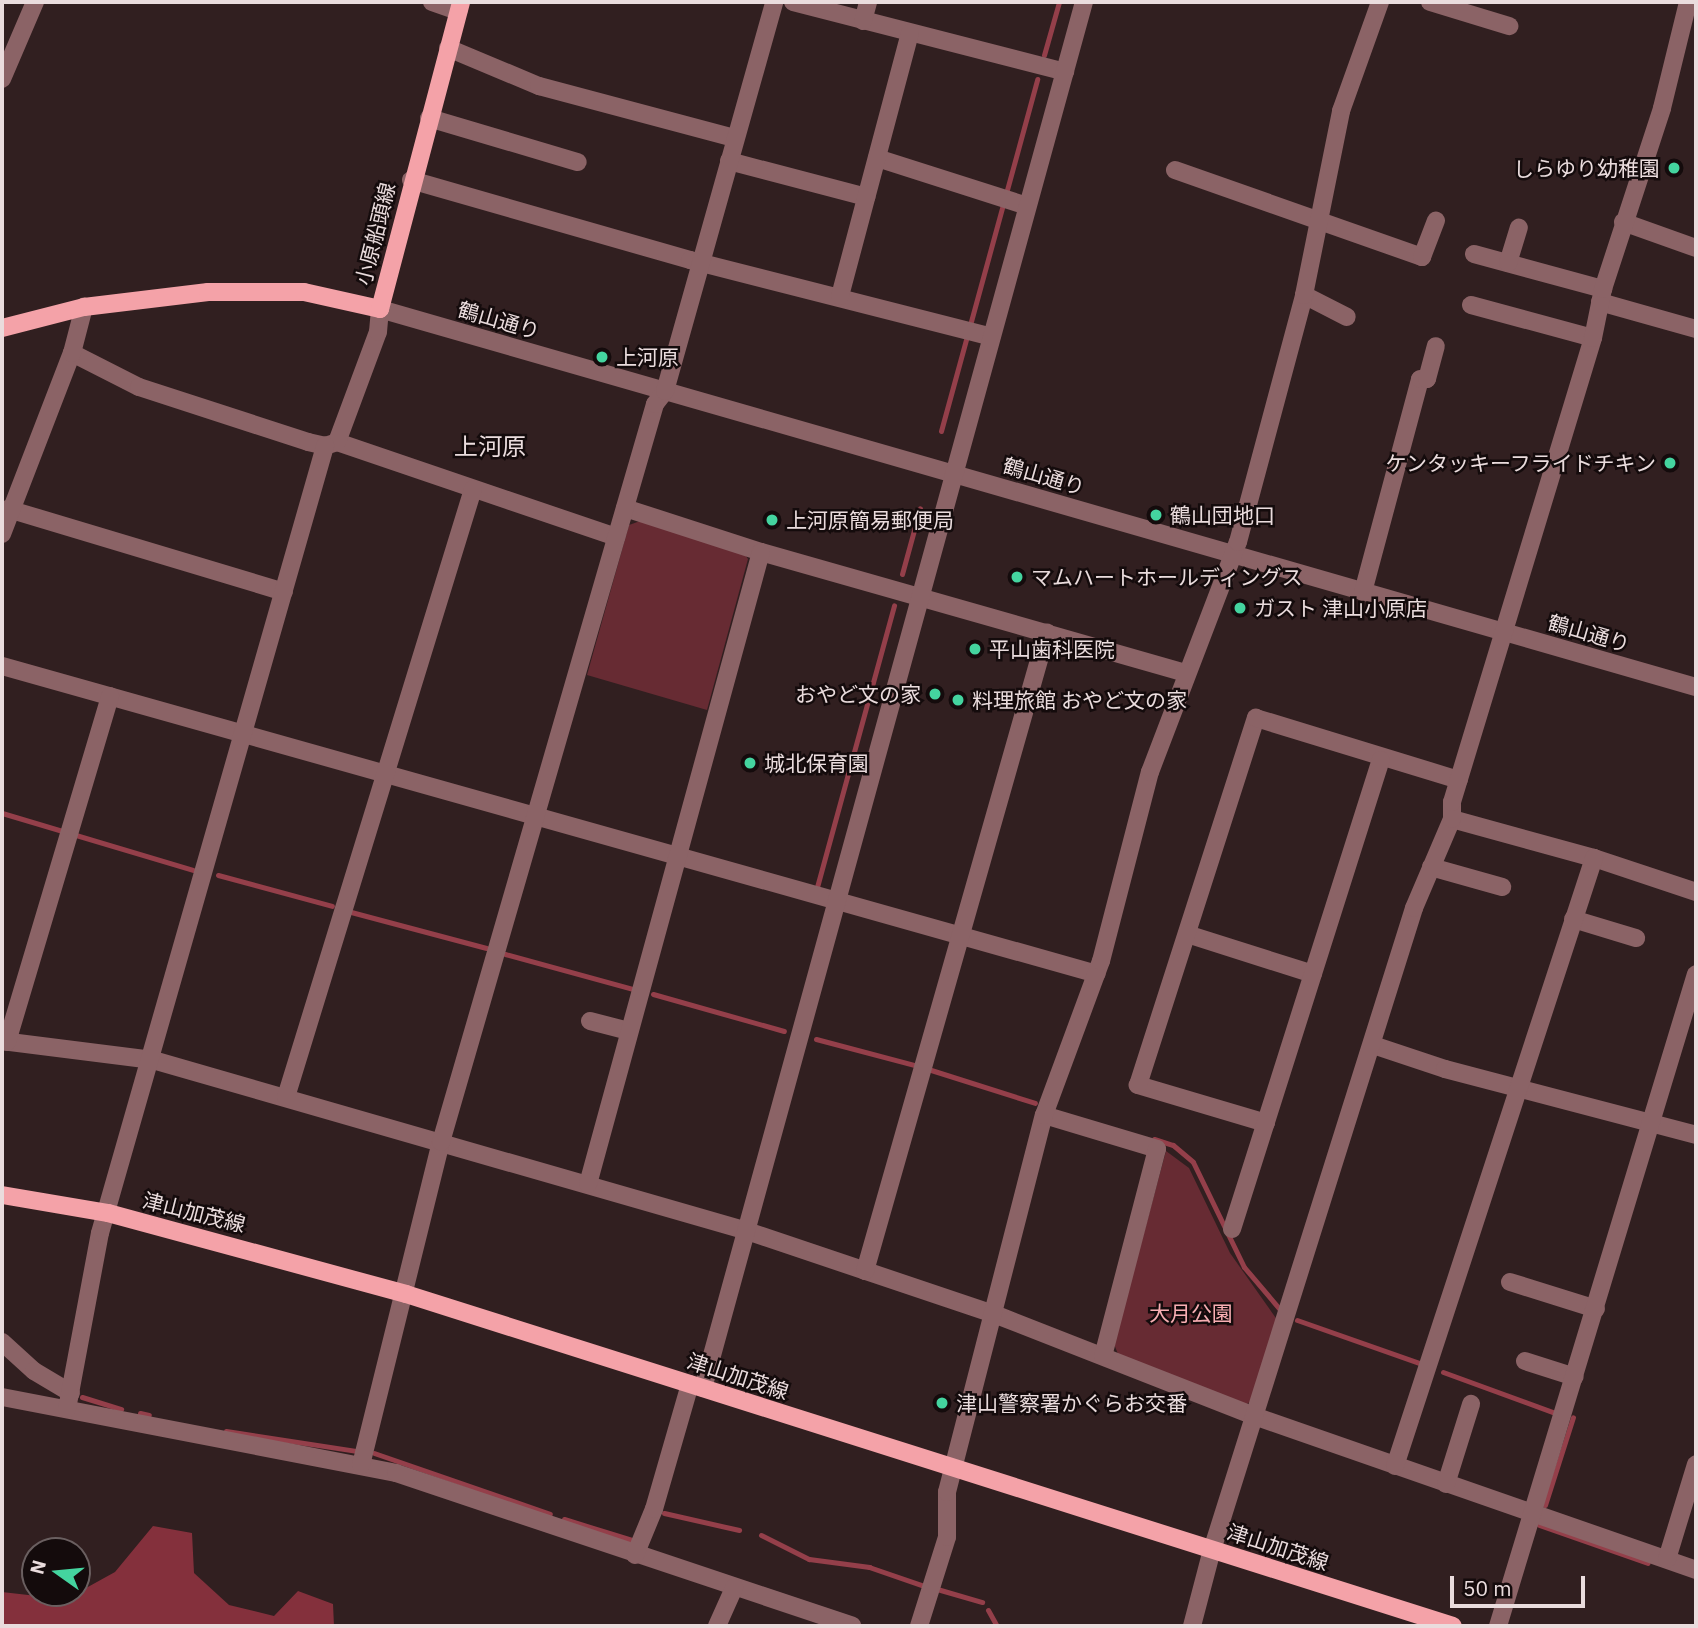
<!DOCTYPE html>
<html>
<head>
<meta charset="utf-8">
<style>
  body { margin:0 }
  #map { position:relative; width:1698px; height:1628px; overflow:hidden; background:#311f20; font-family:"IBM Plex Sans","Noto Sans JP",sans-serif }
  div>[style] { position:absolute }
  .green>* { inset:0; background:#672b33 }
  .forest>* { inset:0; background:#84303c }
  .stream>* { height:5px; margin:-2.5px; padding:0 2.5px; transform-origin:2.5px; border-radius:2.5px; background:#943f4a }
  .minor>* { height:18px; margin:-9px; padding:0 9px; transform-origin:9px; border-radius:9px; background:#8b6366 }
  .major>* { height:18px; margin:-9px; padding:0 9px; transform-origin:9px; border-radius:9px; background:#f4a2a8 }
  .dots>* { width:19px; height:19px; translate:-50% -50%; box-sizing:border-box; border:4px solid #140b0c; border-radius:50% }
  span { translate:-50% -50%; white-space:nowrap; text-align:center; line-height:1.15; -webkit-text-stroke:5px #140b0c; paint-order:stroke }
  .poi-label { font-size:21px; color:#eadcdd }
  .right { translate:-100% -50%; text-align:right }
  .left { translate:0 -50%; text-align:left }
  .street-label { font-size:21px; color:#eadcdd }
  .park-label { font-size:21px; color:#f8aeb3 }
  .quarter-label { font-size:24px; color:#eadcdd }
  .frame { position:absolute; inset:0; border:4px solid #eadcdd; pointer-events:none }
  .north { position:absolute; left:21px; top:1537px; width:70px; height:70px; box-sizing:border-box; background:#140b0c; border:2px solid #6a5f60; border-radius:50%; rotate:285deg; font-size:19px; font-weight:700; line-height:28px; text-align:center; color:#eadcdd }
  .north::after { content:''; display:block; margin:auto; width:24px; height:32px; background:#44d49f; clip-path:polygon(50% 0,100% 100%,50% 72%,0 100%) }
  .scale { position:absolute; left:1450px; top:1576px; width:135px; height:32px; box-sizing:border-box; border:4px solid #eadcdd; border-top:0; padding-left:9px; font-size:21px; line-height:24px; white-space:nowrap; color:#eadcdd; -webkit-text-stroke:5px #140b0c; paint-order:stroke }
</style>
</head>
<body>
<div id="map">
  <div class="green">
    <div style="clip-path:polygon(643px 520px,744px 553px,748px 559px,707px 710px,587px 675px,629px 525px)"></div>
    <div style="clip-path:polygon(1166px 1151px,1189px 1168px,1230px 1253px,1278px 1321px,1254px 1398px,1246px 1405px,1118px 1354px,1114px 1344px)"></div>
  </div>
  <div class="forest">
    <div style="clip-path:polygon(153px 1526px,192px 1533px,194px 1573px,229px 1605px,274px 1616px,298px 1591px,333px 1604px,334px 1626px,2px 1626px,2px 1592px,63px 1599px,77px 1593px,115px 1572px)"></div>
  </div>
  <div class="stream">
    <div style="left:1044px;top:55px;width:55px;rotate:-74.2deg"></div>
    <div style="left:941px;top:431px;width:365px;rotate:-74.7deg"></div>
    <div style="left:902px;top:574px;width:68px;rotate:-74.7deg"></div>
    <div style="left:2px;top:813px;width:199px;rotate:16.6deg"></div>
    <div style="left:218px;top:875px;width:118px;rotate:15.2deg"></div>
    <div style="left:817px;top:887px;width:292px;rotate:-74.7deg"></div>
    <div style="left:351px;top:912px;width:140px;rotate:14.9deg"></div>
    <div style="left:505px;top:954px;width:133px;rotate:15.3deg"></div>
    <div style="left:653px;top:994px;width:136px;rotate:15.8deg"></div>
    <div style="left:816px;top:1039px;width:106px;rotate:14.8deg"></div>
    <div style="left:931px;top:1070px;width:109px;rotate:17.6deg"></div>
    <div style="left:1154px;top:1139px;width:20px;rotate:18deg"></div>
    <div style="left:1173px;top:1145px;width:26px;rotate:40deg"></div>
    <div style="left:1193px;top:1162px;width:117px;rotate:64.1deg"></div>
    <div style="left:1244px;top:1267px;width:60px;rotate:49.7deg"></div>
    <div style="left:1297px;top:1320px;width:133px;rotate:19.4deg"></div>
    <div style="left:1443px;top:1372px;width:122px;rotate:20.1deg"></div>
    <div style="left:82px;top:1397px;width:41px;rotate:17.1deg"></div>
    <div style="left:140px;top:1413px;width:9px;rotate:13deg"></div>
    <div style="left:226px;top:1431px;width:133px;rotate:8.7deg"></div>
    <div style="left:374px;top:1453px;width:186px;rotate:19.1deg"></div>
    <div style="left:1545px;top:1505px;width:92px;rotate:-72.3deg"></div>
    <div style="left:664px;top:1513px;width:77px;rotate:12.8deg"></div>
    <div style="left:564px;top:1519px;width:71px;rotate:17.2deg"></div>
    <div style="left:1539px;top:1525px;width:115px;rotate:19.2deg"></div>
    <div style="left:761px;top:1535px;width:54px;rotate:26.6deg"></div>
    <div style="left:809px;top:1559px;width:61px;rotate:7.6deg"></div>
    <div style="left:869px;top:1567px;width:58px;rotate:19.1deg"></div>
    <div style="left:937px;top:1589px;width:47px;rotate:16.1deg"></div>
    <div style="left:988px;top:1610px;width:18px;rotate:61deg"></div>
  </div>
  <div class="minor">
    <div style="left:432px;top:2px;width:28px;rotate:19deg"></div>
    <div style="left:793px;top:2px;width:281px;rotate:14.4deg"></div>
    <div style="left:1430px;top:2px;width:83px;rotate:16.9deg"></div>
    <div style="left:863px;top:21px;width:20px;rotate:-75deg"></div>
    <div style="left:448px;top:48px;width:99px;rotate:22.7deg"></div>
    <div style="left:539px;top:86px;width:203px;rotate:14.9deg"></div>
    <div style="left:2px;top:79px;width:84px;rotate:-66.8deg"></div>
    <div style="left:429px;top:118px;width:155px;rotate:16.5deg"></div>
    <div style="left:877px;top:158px;width:157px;rotate:17.7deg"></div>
    <div style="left:729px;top:161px;width:142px;rotate:14.7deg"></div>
    <div style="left:1175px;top:170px;width:262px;rotate:19.4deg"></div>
    <div style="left:1422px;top:257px;width:39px;rotate:-69deg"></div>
    <div style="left:411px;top:180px;width:290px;rotate:16deg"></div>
    <div style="left:690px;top:260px;width:311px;rotate:14.3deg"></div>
    <div style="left:1623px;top:222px;width:77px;rotate:19.6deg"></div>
    <div style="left:1474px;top:254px;width:134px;rotate:15.2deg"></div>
    <div style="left:1508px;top:263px;width:37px;rotate:-73deg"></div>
    <div style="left:1304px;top:295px;width:48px;rotate:27.1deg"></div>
    <div style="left:840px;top:296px;width:272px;rotate:-75.1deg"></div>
    <div style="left:1600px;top:302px;width:100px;rotate:15.7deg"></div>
    <div style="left:1471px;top:305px;width:126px;rotate:15.1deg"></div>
    <div style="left:72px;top:353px;width:75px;rotate:26.9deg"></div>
    <div style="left:139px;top:387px;width:178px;rotate:18deg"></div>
    <div style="left:308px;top:442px;width:17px;rotate:13deg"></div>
    <div style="left:325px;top:446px;width:13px;rotate:-18deg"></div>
    <div style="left:337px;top:442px;width:295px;rotate:18.8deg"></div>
    <div style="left:337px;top:442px;width:117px;rotate:-69.6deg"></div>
    <div style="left:378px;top:332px;width:23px;rotate:-85deg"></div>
    <div style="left:380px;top:309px;width:1369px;rotate:16.03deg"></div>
    <div style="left:625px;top:508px;width:143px;rotate:17.9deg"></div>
    <div style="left:761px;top:552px;width:441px;rotate:15.9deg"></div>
    <div style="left:8px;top:509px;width:288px;rotate:16.7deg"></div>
    <div style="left:2px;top:534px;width:194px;rotate:-68.9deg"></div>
    <div style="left:72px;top:353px;width:48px;rotate:-75.4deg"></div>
    <div style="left:1363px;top:592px;width:220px;rotate:-75deg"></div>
    <div style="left:1420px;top:379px;width:7px"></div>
    <div style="left:1427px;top:379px;width:34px;rotate:-75deg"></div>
    <div style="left:2px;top:666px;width:1137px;rotate:15.71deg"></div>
    <div style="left:1452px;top:819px;width:147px;rotate:15.4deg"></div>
    <div style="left:1594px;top:858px;width:108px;rotate:18.4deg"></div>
    <div style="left:1431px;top:867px;width:74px;rotate:15.7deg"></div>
    <div style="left:1573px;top:919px;width:66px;rotate:16.8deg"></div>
    <div style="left:1187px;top:934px;width:132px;rotate:17.6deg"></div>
    <div style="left:590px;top:1021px;width:40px;rotate:14.4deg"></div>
    <div style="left:2px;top:1041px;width:152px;rotate:7.2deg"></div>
    <div style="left:153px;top:1060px;width:618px;rotate:16.06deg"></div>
    <div style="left:747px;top:1231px;width:261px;rotate:18.6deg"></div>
    <div style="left:994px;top:1314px;width:282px;rotate:21.4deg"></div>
    <div style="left:1257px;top:1417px;width:465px;rotate:19.2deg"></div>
    <div style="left:7px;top:1042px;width:361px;rotate:-73.4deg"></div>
    <div style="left:1373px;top:1045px;width:76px;rotate:18.4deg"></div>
    <div style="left:1445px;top:1069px;width:260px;rotate:14.7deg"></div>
    <div style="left:286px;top:1097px;width:636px;rotate:-72.9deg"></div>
    <div style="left:1044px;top:1115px;width:118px;rotate:16.7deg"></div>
    <div style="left:1157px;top:1149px;width:214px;rotate:104.6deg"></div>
    <div style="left:1266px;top:1123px;width:134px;rotate:-163.5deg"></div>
    <div style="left:1138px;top:1085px;width:386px;rotate:-72.2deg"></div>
    <div style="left:1256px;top:718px;width:212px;rotate:17deg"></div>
    <div style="left:588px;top:1184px;width:655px;rotate:-74.69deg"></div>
    <div style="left:1232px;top:1229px;width:492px;rotate:-72.4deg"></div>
    <div style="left:865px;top:1271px;width:664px;rotate:-74.1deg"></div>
    <div style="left:1510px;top:1282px;width:90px;rotate:17.4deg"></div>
    <div style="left:2px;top:1342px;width:43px;rotate:42.2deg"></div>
    <div style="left:34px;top:1371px;width:43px;rotate:30.7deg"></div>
    <div style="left:1525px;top:1361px;width:52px;rotate:17.7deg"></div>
    <div style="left:703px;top:1388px;width:1437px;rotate:-74.63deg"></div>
    <div style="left:2px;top:1397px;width:401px;rotate:10.9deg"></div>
    <div style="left:396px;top:1473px;width:481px;rotate:18.5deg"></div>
    <div style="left:67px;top:1409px;width:179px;rotate:-79.4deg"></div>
    <div style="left:100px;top:1233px;width:819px;rotate:-74.04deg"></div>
    <div style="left:361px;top:1465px;width:333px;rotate:-76.1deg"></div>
    <div style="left:441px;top:1142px;width:768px;rotate:-73.83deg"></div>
    <div style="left:655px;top:404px;width:16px;rotate:-52deg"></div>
    <div style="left:665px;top:391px;width:404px;rotate:-74.3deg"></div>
    <div style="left:1395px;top:1466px;width:640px;rotate:-71.88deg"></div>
    <div style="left:1446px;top:1484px;width:84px;rotate:-72.6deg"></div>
    <div style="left:635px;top:1555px;width:50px;rotate:-67.6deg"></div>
    <div style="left:654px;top:1509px;width:130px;rotate:-73.9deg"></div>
    <div style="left:1667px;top:1559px;width:99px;rotate:-73deg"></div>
    <div style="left:717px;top:1626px;width:42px;rotate:-65.9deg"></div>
    <div style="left:919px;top:1626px;width:93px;rotate:-72.5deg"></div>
    <div style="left:947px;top:1537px;width:45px;rotate:-90deg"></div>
    <div style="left:947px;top:1492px;width:389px;rotate:-75.6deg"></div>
    <div style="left:1044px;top:1115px;width:164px;rotate:-69.7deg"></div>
    <div style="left:1101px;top:961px;width:195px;rotate:-75.5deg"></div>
    <div style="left:1150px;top:772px;width:246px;rotate:-69.1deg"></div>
    <div style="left:1238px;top:542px;width:256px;rotate:-75deg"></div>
    <div style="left:1304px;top:295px;width:188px;rotate:-78.6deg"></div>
    <div style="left:1341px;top:111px;width:116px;rotate:-70.3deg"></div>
    <div style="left:1192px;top:1626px;width:79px;rotate:-75.3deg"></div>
    <div style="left:1212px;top:1550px;width:673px;rotate:-72.53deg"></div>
    <div style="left:1414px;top:908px;width:97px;rotate:-66.9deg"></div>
    <div style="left:1452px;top:819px;width:17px;rotate:-90deg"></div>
    <div style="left:1452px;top:802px;width:485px;rotate:-73.1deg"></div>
    <div style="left:1593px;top:338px;width:50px;rotate:-78.5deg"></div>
    <div style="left:1603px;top:289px;width:190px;rotate:-71.9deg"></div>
    <div style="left:1662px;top:108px;width:109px;rotate:-76.2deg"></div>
    <div style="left:1498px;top:1626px;width:681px;rotate:-73.11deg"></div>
  </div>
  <div class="major">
    <div style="left:2px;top:328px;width:85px;rotate:-14.4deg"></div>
    <div style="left:84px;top:307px;width:125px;rotate:-6.9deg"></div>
    <div style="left:208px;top:292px;width:96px"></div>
    <div style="left:304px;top:292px;width:78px;rotate:12.6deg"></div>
    <div style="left:380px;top:309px;width:318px;rotate:-75.2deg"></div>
    <div style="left:2px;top:1195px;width:108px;rotate:9.6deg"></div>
    <div style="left:108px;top:1213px;width:309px;rotate:15.2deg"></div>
    <div style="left:406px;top:1294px;width:1098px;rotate:17.59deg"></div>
  </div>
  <div class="dots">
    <div style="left:1674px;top:168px;background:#44d49f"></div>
    <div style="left:602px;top:357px;background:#44d49f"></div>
    <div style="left:1670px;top:463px;background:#44d49f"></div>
    <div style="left:1156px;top:515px;background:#44d49f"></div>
    <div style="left:772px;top:520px;background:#44d49f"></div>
    <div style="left:1017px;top:577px;background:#44d49f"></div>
    <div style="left:1240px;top:608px;background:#44d49f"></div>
    <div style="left:975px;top:649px;background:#44d49f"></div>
    <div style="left:935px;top:694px;background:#44d49f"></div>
    <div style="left:958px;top:700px;background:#44d49f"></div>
    <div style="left:750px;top:763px;background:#44d49f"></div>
    <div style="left:942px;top:1403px;background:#44d49f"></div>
  </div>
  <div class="poi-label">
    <span class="right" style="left:1660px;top:168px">しらゆり幼稚園</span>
    <span class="left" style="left:616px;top:357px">上河原</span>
    <span class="right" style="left:1656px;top:463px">ケンタッキーフライドチキン</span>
    <span class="left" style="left:1170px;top:515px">鶴山団地口</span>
    <span class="left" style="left:786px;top:520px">上河原簡易郵便局</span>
    <span class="left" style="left:1031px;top:577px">マムハートホールディングス</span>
    <span class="left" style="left:1254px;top:608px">ガスト 津山小原店</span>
    <span class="left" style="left:989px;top:649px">平山歯科医院</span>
    <span class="right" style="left:921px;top:694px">おやど文の家</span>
    <span class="left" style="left:972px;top:700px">料理旅館 おやど文の家</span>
    <span class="left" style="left:764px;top:763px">城北保育園</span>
    <span class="left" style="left:956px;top:1403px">津山警察署かぐらお交番</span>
  </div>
  <div class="street-label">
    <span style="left:375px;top:234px;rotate:-76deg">小原船頭線</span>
    <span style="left:499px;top:320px;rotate:16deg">鶴山通り</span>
    <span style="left:1044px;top:476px;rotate:16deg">鶴山通り</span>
    <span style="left:1589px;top:633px;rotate:16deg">鶴山通り</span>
    <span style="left:194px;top:1212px;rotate:14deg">津山加茂線</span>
    <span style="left:738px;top:1376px;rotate:18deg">津山加茂線</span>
    <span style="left:1278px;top:1547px;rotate:18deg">津山加茂線</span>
  </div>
  <div class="park-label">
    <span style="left:1191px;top:1313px">大月公園</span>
  </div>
  <div class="quarter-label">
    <span style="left:490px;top:447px">上河原</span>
  </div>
  <div class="frame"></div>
  <div class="north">N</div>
  <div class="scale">50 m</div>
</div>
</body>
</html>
